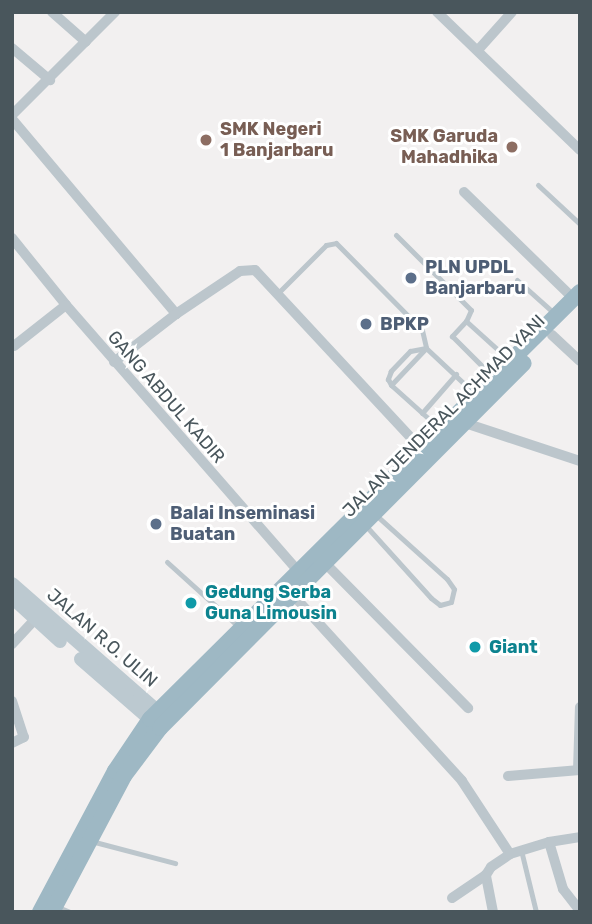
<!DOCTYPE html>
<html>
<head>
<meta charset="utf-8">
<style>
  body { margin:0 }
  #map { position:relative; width:592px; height:924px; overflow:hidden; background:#f2f0f0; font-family:Rubik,sans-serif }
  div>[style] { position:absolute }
  .service>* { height:5px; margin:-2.5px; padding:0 2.5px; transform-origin:2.5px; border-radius:2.5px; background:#bcc6cc }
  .minor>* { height:10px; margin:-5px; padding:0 5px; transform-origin:5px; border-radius:5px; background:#bcc6cc }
  .secondary>* { height:14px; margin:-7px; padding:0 7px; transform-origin:7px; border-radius:7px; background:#bcc9d0 }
  .trunk>* { height:16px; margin:-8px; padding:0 8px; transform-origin:8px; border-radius:8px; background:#9eb8c4 }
  .dots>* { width:19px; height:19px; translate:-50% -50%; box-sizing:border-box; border:4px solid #fff; border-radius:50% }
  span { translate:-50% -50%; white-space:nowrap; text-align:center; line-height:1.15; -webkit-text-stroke:6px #fff; paint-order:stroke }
  .education-label { font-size:18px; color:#785e54; font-weight:700 }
  .left { translate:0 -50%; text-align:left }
  .right { translate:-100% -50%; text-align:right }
  .service-label { font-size:18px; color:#4e5e75; font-weight:700 }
  .street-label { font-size:18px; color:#49565c }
  .culture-label { font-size:18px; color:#0d838f; font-weight:700 }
  .frame { position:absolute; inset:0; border:14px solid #49565c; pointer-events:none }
</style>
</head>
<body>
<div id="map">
  <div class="service">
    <div style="left:538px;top:185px;width:57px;rotate:42.9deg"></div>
    <div style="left:396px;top:235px;width:106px;rotate:45deg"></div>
    <div style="left:471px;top:310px;width:12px;rotate:114deg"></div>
    <div style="left:466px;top:321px;width:57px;rotate:42.1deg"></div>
    <div style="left:517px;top:280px;width:50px;rotate:41.7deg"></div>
    <div style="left:277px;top:294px;width:69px;rotate:-45deg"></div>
    <div style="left:326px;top:245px;width:10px;rotate:-11deg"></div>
    <div style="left:336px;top:243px;width:122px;rotate:45.3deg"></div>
    <div style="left:422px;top:330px;width:18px;rotate:77deg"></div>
    <div style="left:426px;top:348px;width:16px;rotate:169deg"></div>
    <div style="left:410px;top:351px;width:28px;rotate:134deg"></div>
    <div style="left:391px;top:371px;width:9px;rotate:111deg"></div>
    <div style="left:388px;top:379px;width:7px;rotate:63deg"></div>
    <div style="left:466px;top:321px;width:21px;rotate:133deg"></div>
    <div style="left:452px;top:336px;width:44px;rotate:45deg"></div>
    <div style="left:422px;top:413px;width:52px;rotate:-48.9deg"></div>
    <div style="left:439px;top:428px;width:64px;rotate:-138.1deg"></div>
    <div style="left:391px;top:385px;width:51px;rotate:-46.6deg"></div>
    <div style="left:426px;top:348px;width:66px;rotate:43.2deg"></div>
    <div style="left:366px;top:526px;width:97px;rotate:47.9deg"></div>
    <div style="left:431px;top:598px;width:11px;rotate:38deg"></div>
    <div style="left:440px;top:605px;width:11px;rotate:-15deg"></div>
    <div style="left:451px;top:602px;width:13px;rotate:-77deg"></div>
    <div style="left:454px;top:589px;width:12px;rotate:-125deg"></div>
    <div style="left:447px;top:579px;width:94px;rotate:-138deg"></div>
    <div style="left:167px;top:562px;width:98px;rotate:42.1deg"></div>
    <div style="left:91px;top:841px;width:87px;rotate:14.7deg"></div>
    <div style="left:521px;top:850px;width:64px;rotate:76.4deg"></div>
    <div style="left:58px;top:907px;width:13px;rotate:23deg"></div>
  </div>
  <div class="minor">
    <div style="left:52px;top:12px;width:45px;rotate:41.4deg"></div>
    <div style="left:437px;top:12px;width:199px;rotate:44deg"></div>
    <div style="left:12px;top:48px;width:50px;rotate:40.1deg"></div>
    <div style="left:478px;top:50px;width:51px;rotate:-48.2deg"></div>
    <div style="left:12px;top:115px;width:146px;rotate:-45deg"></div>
    <div style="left:12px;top:119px;width:255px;rotate:49.9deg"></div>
    <div style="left:176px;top:314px;width:77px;rotate:-33.9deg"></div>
    <div style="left:240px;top:271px;width:15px;rotate:-4deg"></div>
    <div style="left:255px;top:270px;width:246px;rotate:47.1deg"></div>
    <div style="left:464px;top:192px;width:152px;rotate:44.2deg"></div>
    <div style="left:12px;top:238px;width:86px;rotate:51.1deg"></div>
    <div style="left:66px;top:305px;width:354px;rotate:48.9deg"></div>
    <div style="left:552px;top:335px;width:38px;rotate:43deg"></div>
    <div style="left:14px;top:346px;width:66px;rotate:-38.3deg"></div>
    <div style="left:114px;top:362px;width:78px;rotate:-37.7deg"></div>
    <div style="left:465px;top:423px;width:121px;rotate:18.3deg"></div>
    <div style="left:325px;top:563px;width:204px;rotate:45.4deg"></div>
    <div style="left:293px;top:595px;width:251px;rotate:47.7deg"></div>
    <div style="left:462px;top:781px;width:87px;rotate:56.7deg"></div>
    <div style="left:12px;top:644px;width:35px;rotate:-47deg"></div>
    <div style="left:12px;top:701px;width:38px;rotate:72deg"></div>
    <div style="left:24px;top:737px;width:13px;rotate:153deg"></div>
    <div style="left:578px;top:770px;width:63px;rotate:-88.2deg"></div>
    <div style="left:508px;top:776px;width:72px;rotate:-4.8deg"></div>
    <div style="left:549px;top:842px;width:49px;rotate:73.4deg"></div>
    <div style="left:563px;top:889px;width:28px;rotate:52deg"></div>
    <div style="left:452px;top:898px;width:41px;rotate:-34.1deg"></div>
    <div style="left:493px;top:912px;width:38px;rotate:-101deg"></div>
    <div style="left:486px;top:875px;width:9px;rotate:-58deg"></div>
    <div style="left:491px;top:867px;width:23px;rotate:-34deg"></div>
    <div style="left:510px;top:854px;width:41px;rotate:-17.1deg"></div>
    <div style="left:549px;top:842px;width:31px;rotate:-9deg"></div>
  </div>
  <div class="secondary">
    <div style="left:12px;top:584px;width:205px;rotate:41.2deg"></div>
    <div style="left:12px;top:597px;width:65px;rotate:42.5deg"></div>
    <div style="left:81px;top:659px;width:102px;rotate:41deg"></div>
  </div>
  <div class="trunk">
    <div style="left:40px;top:912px;width:160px;rotate:-62deg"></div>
    <div style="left:115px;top:771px;width:63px;rotate:-56.1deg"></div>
    <div style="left:150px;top:719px;width:606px;rotate:-44.8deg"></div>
    <div style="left:52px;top:912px;width:154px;rotate:-62.1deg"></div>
    <div style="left:124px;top:776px;width:60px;rotate:-53.1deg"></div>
    <div style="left:160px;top:728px;width:515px;rotate:-45.08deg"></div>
  </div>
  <div class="dots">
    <div style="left:206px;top:140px;background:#8d6e63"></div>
    <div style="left:512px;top:147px;background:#8d6e63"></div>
    <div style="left:411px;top:278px;background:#5c6f8a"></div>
    <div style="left:366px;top:324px;background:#5c6f8a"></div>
    <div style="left:156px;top:524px;background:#5c6f8a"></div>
    <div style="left:191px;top:603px;background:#0f9aa8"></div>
    <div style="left:475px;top:647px;background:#0f9aa8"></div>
  </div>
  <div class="education-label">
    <span class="left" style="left:220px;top:140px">SMK Negeri<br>1 Banjarbaru</span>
    <span class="right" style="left:498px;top:147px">SMK Garuda<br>Mahadhika</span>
  </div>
  <div class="service-label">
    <span class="left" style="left:425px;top:278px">PLN UPDL<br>Banjarbaru</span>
    <span class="left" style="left:380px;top:324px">BPKP</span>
    <span class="left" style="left:170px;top:524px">Balai Inseminasi<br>Buatan</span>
  </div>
  <div class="street-label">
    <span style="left:166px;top:397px;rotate:49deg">GANG ABDUL KADIR</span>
    <span style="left:444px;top:416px;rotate:-45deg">JALAN JENDERAL ACHMAD YANI</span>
    <span style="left:102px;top:638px;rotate:41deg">JALAN R.O. ULIN</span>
  </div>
  <div class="culture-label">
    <span class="left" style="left:205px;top:603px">Gedung Serba<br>Guna Limousin</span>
    <span class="left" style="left:489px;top:647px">Giant</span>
  </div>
  <div class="frame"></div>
</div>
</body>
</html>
